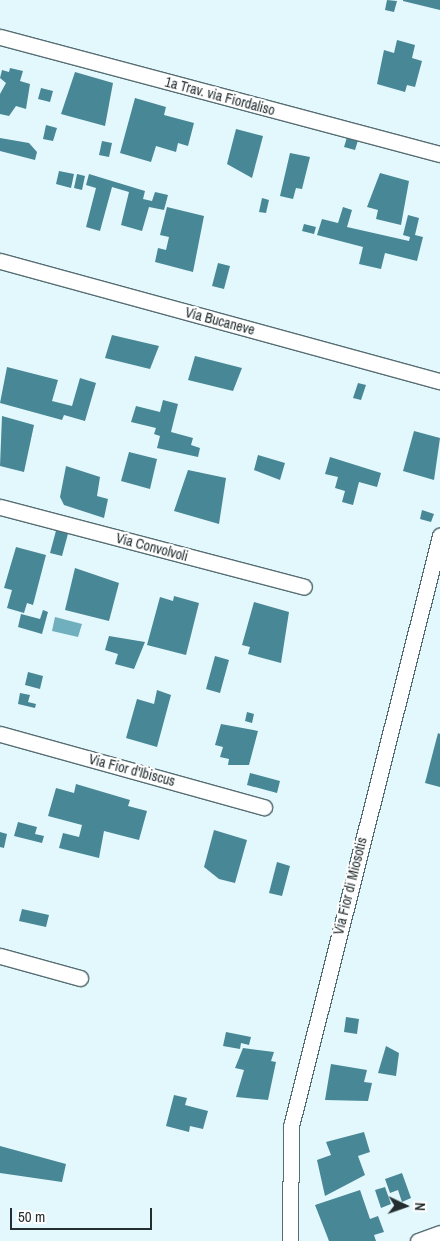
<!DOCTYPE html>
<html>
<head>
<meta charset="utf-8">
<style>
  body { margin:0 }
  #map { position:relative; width:440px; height:1241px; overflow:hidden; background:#e3f8fd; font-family:"Archivo Narrow",sans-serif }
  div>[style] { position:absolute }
  .water>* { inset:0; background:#70afbd }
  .building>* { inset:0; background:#488795 }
  .roads { filter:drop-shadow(1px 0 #566e73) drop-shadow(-1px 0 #566e73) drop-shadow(0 1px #566e73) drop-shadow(0 -1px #566e73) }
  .minor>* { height:15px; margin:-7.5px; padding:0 7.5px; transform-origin:7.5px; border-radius:7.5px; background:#fff }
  span { translate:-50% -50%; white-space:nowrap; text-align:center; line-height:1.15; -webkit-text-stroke:4px #fff; paint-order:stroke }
  .street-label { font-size:14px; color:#242e31 }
  .north { position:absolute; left:380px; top:1181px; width:50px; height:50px; -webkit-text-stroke:4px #fff; paint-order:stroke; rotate:93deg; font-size:14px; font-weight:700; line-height:20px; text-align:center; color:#242e31 }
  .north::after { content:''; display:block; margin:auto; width:18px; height:22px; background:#242e31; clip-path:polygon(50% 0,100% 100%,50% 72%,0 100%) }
  .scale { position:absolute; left:10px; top:1208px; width:142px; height:22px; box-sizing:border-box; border:2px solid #242e31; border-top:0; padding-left:6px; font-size:15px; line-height:18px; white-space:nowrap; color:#242e31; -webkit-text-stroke:4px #fff; paint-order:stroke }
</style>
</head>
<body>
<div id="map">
  <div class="water">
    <div style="clip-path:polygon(55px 617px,82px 624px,78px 637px,52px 631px)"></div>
  </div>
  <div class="building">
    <div style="clip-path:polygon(387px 0,397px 1px,394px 12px,385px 10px)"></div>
    <div style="clip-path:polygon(403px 0,440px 0,440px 10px,403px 1px)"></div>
    <div style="clip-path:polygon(397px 40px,415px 45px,412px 58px,422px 61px,415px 87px,407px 85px,405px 92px,377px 84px,384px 50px,394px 53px)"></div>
    <div style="clip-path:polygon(10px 68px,23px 71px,20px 81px,30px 84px,26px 109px,16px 106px,9px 116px,0 114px,0 94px,6px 83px,0 78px,2px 70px,9px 72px)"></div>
    <div style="clip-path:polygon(75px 72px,113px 83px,105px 126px,61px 114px)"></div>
    <div style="clip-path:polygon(41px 88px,53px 91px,50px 102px,38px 99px)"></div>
    <div style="clip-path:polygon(135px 98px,166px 107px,164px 115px,194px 123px,188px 146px,178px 143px,176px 152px,156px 146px,151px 162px,120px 153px)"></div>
    <div style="clip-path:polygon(46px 125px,57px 128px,53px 141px,43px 139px)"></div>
    <div style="clip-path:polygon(236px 129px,263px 136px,252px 178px,227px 164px)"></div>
    <div style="clip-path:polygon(348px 134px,359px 137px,355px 150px,344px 147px)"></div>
    <div style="clip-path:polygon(0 138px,29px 143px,37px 152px,35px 160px,0 151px)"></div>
    <div style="clip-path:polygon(102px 141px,112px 143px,109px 157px,99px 155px)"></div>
    <div style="clip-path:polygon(290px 153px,310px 157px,302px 189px,296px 188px,293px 199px,280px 196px)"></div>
    <div style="clip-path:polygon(59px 171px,74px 174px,71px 188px,56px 184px)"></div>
    <div style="clip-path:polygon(380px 173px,409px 181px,401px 225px,376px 219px,378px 210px,367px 207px)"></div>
    <div style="clip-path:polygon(77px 174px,85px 176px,82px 190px,74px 188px)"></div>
    <div style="clip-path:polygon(89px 174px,145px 191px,143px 199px,152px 201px,155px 192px,168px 195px,164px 210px,149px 207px,142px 231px,121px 225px,129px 192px,112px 187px,100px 231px,86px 227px,96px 188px,86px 185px)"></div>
    <div style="clip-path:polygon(262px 198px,269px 200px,266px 213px,259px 212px)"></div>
    <div style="clip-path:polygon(167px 207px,204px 216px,193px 272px,155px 262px,158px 248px,166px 250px,169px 237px,160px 235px)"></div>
    <div style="clip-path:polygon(343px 207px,352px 210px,347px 227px,409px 241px,410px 237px,403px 235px,408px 215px,419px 218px,415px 235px,423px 237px,417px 261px,385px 253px,381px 269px,359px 264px,363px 247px,317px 235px,322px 219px,338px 223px)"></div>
    <div style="clip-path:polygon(304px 224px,316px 227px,314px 234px,302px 231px)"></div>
    <div style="clip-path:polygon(218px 263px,230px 266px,224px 289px,212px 286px)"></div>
    <div style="clip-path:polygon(112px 335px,159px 346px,150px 369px,105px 358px)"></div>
    <div style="clip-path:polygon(195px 356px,242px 368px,233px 391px,188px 380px)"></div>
    <div style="clip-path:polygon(7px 367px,58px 380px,52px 401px,72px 406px,80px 378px,96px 383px,85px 421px,64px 415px,62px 420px,0 403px)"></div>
    <div style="clip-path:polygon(358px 383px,366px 385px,361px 400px,353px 398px)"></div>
    <div style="clip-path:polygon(163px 400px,178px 404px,171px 432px,193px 438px,191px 445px,200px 448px,198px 457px,157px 448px,160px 436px,154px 434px,156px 428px,131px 422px,136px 406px,160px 412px)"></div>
    <div style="clip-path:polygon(2px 416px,34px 425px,24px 472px,0 466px)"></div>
    <div style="clip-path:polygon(414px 431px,440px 438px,434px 480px,403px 471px)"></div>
    <div style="clip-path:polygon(129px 452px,157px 459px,150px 489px,121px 481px)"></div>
    <div style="clip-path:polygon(258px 455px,285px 463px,280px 480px,254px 470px)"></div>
    <div style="clip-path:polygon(330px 457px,381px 473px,377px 487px,359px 482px,353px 505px,342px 502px,345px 491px,335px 488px,338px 477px,325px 474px)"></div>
    <div style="clip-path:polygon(66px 466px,100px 477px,97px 496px,108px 499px,104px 518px,64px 505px,60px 497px)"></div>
    <div style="clip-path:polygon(188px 470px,226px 478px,219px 524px,174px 511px)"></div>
    <div style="clip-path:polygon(422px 510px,434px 514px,431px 522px,420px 519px)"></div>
    <div style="clip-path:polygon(57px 527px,69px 530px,62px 556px,50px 553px)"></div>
    <div style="clip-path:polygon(16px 547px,46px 555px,33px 605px,27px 603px,24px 613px,7px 608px,12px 590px,4px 588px)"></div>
    <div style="clip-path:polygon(75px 568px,119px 583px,109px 621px,65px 610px)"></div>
    <div style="clip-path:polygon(174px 596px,199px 603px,186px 655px,147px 645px,160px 597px,173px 601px)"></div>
    <div style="clip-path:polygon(254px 602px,289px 612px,281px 663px,248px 654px,250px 647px,242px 645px)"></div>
    <div style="clip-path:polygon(43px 610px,48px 612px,42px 634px,18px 627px,21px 614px,40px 619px)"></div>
    <div style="clip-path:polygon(109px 636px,145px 642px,134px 669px,115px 664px,118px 654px,105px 650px)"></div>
    <div style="clip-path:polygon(215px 656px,229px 660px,220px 693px,206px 689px)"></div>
    <div style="clip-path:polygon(28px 672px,43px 676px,40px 689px,25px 685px)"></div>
    <div style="clip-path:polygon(157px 690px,171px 695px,157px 747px,126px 738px,137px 699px,154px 704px)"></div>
    <div style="clip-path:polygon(20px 693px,30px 695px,28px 702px,36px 704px,35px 708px,18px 704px)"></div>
    <div style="clip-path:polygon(247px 712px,254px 714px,252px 723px,245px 721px)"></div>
    <div style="clip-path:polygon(221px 724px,258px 731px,249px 765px,228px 765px,229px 759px,220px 757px,223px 747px,215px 745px)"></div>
    <div style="clip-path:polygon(438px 733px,440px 734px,440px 787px,425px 783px)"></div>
    <div style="clip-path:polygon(250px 773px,280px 781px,277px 793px,247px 785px)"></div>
    <div style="clip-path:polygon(76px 784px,130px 800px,128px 806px,147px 811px,139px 840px,104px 831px,99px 858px,59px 848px,63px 833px,79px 837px,82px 825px,48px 816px,56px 788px,74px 793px)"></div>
    <div style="clip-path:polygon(18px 822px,37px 827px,35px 834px,44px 836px,42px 843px,14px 836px)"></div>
    <div style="clip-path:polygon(214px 830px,247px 840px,235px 883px,219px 879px,204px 867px)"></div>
    <div style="clip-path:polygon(0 832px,7px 834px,4px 848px,0 847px)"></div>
    <div style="clip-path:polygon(277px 862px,290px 866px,282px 896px,269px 893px)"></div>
    <div style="clip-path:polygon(22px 909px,49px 915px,46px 927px,19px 921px)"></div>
    <div style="clip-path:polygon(346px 1017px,359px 1019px,357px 1034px,344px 1032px)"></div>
    <div style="clip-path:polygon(226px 1032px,251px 1037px,249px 1045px,241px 1043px,240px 1049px,223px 1046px)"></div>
    <div style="clip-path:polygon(386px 1046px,399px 1053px,396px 1076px,378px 1073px)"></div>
    <div style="clip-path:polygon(243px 1048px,274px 1052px,271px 1061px,276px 1062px,268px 1100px,236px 1097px,244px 1070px,235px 1068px)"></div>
    <div style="clip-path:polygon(331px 1064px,367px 1070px,364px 1082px,372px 1083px,368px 1101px,325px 1100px)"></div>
    <div style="clip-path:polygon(174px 1095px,187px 1098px,185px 1105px,208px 1111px,203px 1129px,190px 1126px,189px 1132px,166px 1126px)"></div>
    <div style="clip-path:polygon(364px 1132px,370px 1152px,358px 1156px,365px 1175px,325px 1196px,317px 1160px,331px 1155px,326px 1142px)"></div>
    <div style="clip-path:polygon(0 1146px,66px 1164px,62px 1182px,0 1173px)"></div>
    <div style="clip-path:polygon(402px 1173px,411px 1198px,402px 1202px,398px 1190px,390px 1193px,385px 1179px)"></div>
    <div style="clip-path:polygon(385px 1187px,391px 1204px,381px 1208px,375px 1190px)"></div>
    <div style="clip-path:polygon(360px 1190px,370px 1219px,378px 1216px,384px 1232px,374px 1235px,376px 1241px,329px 1241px,315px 1205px)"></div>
  </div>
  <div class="roads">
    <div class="minor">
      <div style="left:0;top:37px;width:455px;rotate:14.9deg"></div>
      <div style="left:0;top:261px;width:456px;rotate:15.3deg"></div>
      <div style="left:0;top:507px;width:314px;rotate:14.7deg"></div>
      <div style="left:0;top:734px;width:274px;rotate:15.5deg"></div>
      <div style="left:0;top:956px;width:83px;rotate:15.4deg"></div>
      <div style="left:290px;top:1241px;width:115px;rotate:-89.5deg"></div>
      <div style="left:291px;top:1126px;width:609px;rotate:-75.83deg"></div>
      <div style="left:418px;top:1241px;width:23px;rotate:-20deg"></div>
    </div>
  </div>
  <div class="street-label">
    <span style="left:220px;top:96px;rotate:15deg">1a Trav. via Fiordaliso</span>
    <span style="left:220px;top:321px;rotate:15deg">Via Bucaneve</span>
    <span style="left:152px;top:547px;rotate:15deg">Via Convolvoli</span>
    <span style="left:132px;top:770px;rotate:15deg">Via Fior d'Ibiscus</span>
    <span style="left:350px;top:886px;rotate:-76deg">Via Fior di Miosotis</span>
  </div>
  <div class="north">N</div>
  <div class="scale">50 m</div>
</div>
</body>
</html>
